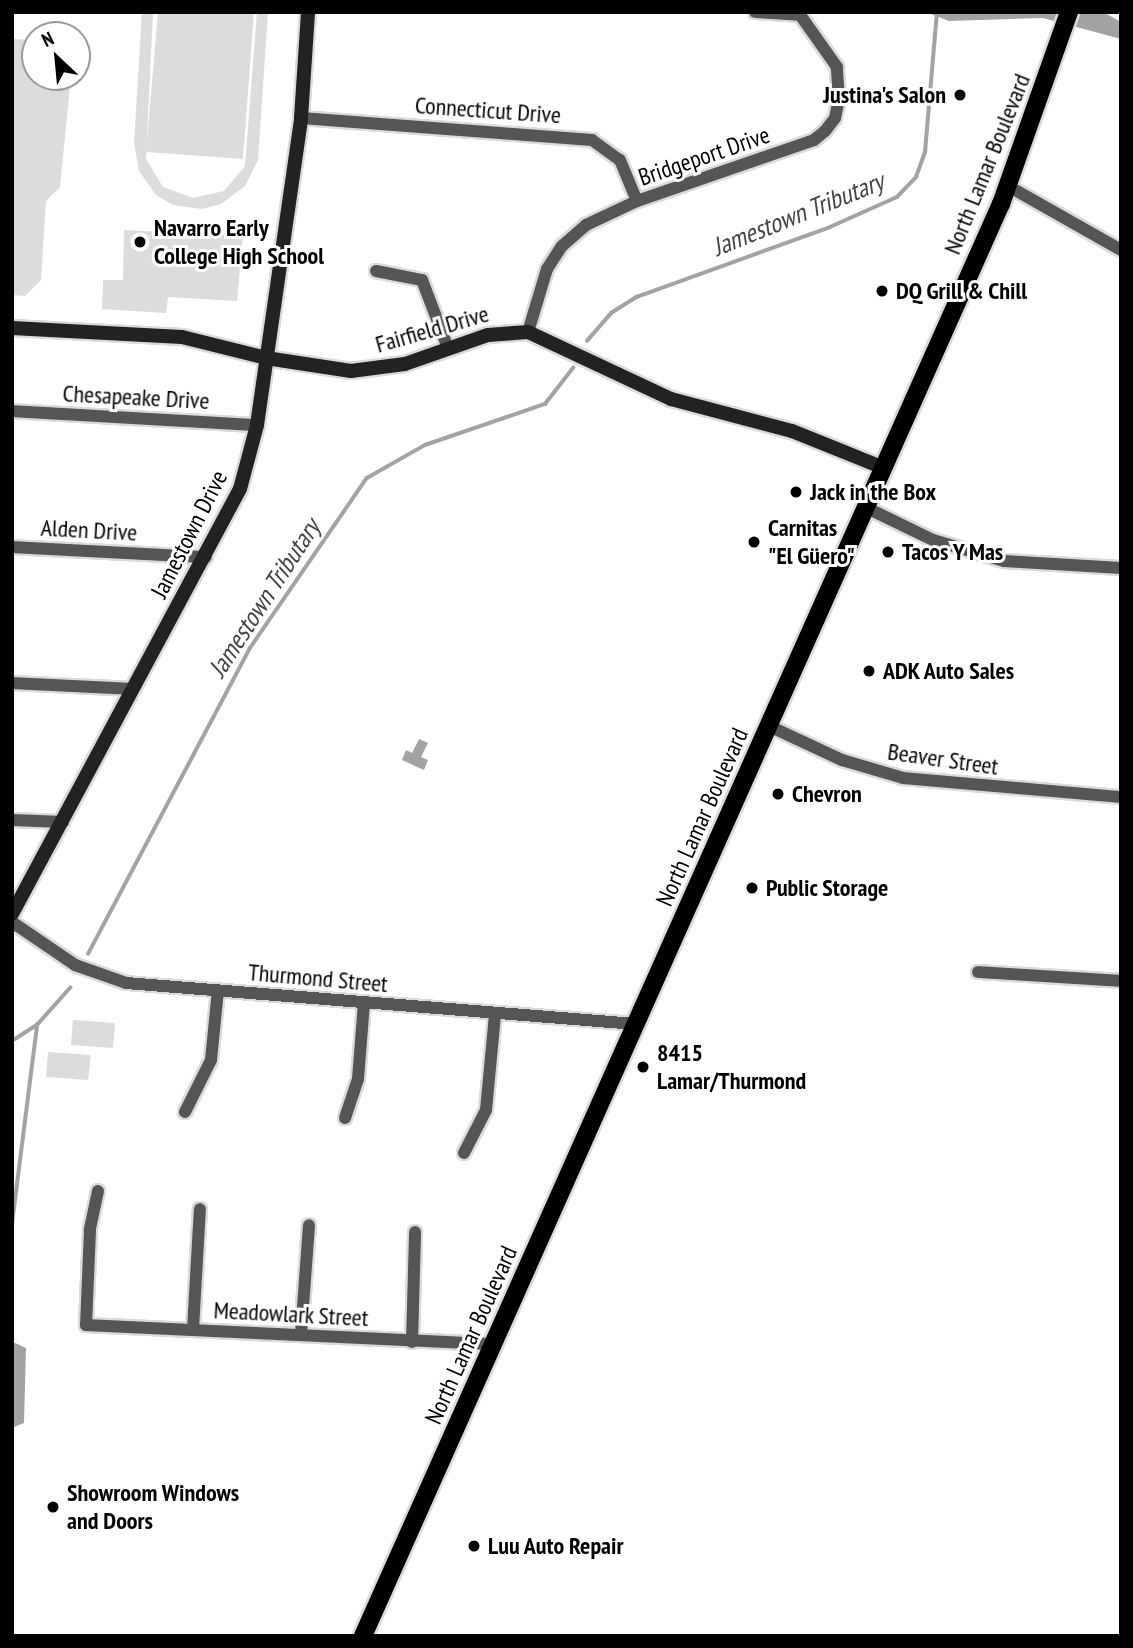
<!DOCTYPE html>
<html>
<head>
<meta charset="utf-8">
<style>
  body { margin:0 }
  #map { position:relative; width:1133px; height:1648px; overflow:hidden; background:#fff; font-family:"PT Sans Narrow",sans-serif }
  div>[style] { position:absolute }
  .green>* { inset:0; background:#dcdcdc }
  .water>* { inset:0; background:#a3a3a3 }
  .stream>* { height:3.5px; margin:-1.75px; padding:0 1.75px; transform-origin:1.75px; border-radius:1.75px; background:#a3a3a3 }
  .roads { filter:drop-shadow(2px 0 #dbdbdb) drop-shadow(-2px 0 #dbdbdb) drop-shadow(0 2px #dbdbdb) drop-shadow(0 -2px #dbdbdb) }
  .street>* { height:12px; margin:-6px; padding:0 6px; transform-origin:6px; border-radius:6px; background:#555 }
  .secondary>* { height:14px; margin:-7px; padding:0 7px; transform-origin:7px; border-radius:7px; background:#222 }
  .primary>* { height:18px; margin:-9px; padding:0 9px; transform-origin:9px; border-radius:9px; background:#000 }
  .dots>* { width:19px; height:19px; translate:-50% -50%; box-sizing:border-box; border:4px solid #fff; border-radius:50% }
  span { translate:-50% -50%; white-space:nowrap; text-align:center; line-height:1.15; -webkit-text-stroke:6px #fff; paint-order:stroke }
  .poi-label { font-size:24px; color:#000; font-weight:700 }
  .right { translate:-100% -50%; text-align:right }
  .left { translate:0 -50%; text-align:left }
  .street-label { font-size:24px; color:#000 }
  .water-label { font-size:26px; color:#444; font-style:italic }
  .frame { position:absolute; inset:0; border:14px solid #000; pointer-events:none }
  .north { position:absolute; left:21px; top:21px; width:70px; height:70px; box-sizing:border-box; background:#fff; border:2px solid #999; border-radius:50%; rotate:334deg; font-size:19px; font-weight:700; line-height:28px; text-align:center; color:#000 }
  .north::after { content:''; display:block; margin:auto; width:24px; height:32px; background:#000; clip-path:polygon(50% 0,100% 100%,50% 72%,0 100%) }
</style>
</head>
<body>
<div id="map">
  <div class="green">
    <div style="clip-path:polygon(142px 12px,153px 12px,146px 159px,163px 187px,193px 198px,224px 191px,245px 166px,257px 12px,268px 12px,258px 160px,245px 186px,221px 204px,202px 209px,173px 205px,156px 195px,139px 171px,134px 143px)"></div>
    <div style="clip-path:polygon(158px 12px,254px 12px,243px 159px,146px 152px)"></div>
    <div style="clip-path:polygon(12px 39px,35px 40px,35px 77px,71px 77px,60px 187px,46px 201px,41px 280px,25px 296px,12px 295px)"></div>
    <div style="clip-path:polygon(124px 230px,243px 236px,237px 301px,168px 297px,166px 313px,102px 309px,103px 280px,123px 280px)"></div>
    <div style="clip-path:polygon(73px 1020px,115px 1023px,113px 1048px,71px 1045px)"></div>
    <div style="clip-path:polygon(48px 1052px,91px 1055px,88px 1080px,46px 1077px)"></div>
  </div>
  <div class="water">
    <div style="clip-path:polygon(926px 12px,1103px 12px,1121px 22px,1121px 39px,1043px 18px,949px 21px)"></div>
    <div style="clip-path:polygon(419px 739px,428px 743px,421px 757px,428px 760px,424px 770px,402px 760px,406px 750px,412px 753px)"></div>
    <div style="clip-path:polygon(13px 1342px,26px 1348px,24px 1423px,12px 1428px)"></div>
  </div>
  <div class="stream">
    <div style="left:587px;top:341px;width:37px;rotate:-49deg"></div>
    <div style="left:611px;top:313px;width:31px;rotate:-32deg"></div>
    <div style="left:637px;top:297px;width:205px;rotate:-19.9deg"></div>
    <div style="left:830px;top:227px;width:73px;rotate:-24.1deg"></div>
    <div style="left:897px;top:197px;width:28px;rotate:-46deg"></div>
    <div style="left:916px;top:177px;width:27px;rotate:-70deg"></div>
    <div style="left:925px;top:152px;width:141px;rotate:-85.1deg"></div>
    <div style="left:88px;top:954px;width:346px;rotate:-62.1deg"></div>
    <div style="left:250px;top:648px;width:206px;rotate:-55.5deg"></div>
    <div style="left:367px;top:478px;width:67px;rotate:-29.6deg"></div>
    <div style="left:425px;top:445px;width:127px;rotate:-18.9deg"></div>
    <div style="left:545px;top:404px;width:46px;rotate:-52.1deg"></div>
    <div style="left:12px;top:1041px;width:30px;rotate:-33deg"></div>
    <div style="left:37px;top:1025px;width:50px;rotate:-48.3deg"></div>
    <div style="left:12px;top:1224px;width:201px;rotate:-82.8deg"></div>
  </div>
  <div class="roads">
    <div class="street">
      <div style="left:755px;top:12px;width:45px;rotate:3.8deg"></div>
      <div style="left:301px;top:118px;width:292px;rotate:4.3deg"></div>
      <div style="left:592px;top:140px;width:34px;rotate:36deg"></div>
      <div style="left:620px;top:160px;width:44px;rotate:67.5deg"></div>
      <div style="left:1008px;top:186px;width:130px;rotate:29.5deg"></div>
      <div style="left:376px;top:271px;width:47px;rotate:11.1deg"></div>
      <div style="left:422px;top:280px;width:73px;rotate:69.1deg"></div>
      <div style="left:528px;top:332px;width:66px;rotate:-73.2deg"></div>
      <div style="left:547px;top:269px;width:27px;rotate:-57deg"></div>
      <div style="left:562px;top:246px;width:32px;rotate:-41deg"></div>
      <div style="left:586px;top:225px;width:56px;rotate:-25.2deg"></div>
      <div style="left:637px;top:201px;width:187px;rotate:-19deg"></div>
      <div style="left:814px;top:140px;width:14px;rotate:-39deg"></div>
      <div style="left:825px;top:131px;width:16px;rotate:-52deg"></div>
      <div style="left:835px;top:118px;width:19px;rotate:-78deg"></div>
      <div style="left:839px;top:99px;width:32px;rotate:-94deg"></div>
      <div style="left:837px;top:67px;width:67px;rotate:-125.3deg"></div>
      <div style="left:12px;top:411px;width:245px;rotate:3.3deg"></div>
      <div style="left:867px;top:508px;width:73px;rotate:25.9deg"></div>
      <div style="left:933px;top:540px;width:74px;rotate:16.5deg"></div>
      <div style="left:1004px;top:561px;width:117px;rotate:3.4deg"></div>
      <div style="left:12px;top:547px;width:194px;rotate:3deg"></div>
      <div style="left:12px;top:683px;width:121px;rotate:2.8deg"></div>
      <div style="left:769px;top:726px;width:81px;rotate:25deg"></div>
      <div style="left:842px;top:760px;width:64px;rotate:16.4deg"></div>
      <div style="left:903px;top:778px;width:219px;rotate:5deg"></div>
      <div style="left:12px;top:820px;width:51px;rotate:2.2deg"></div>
      <div style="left:12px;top:922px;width:76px;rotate:34.3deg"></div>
      <div style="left:75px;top:965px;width:54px;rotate:19.4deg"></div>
      <div style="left:126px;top:983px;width:512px;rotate:4.6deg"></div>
      <div style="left:978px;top:972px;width:143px;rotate:3.6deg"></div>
      <div style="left:185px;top:1112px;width:58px;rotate:-63.4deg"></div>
      <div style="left:211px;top:1060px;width:70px;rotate:-84.3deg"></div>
      <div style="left:345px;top:1118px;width:41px;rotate:-71.6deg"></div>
      <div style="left:358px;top:1079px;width:76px;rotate:-85.5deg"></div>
      <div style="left:464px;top:1153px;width:48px;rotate:-62.9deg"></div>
      <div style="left:486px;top:1110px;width:96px;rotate:-84.6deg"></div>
      <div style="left:98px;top:1191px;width:40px;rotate:102deg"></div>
      <div style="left:90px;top:1230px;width:95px;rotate:92.4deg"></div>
      <div style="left:86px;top:1325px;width:408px;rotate:2.7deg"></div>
      <div style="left:193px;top:1329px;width:120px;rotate:-86.7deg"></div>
      <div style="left:301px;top:1334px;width:109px;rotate:-85.8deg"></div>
      <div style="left:412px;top:1342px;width:110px;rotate:-88.4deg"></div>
    </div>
    <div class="secondary">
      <div style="left:12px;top:328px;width:170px;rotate:3deg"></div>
      <div style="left:182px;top:337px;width:87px;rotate:14deg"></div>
      <div style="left:266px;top:358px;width:86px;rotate:8.7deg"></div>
      <div style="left:351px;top:371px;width:54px;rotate:-7.4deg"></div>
      <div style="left:405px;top:364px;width:88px;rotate:-19.3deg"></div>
      <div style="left:488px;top:335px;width:40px;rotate:-4.3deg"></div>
      <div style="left:528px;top:332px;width:158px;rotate:25.1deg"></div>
      <div style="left:671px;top:399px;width:125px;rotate:14.8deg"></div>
      <div style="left:792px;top:431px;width:99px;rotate:21.9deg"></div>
      <div style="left:12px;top:914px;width:482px;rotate:-61.8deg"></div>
      <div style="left:240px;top:489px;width:66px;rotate:-75.1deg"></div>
      <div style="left:257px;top:425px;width:310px;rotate:-81.8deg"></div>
      <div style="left:301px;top:118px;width:106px;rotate:-86.2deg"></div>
    </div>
    <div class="primary">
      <div style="left:363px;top:1636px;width:1568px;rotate:-65.99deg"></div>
      <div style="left:1001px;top:204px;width:204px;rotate:-70.5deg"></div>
    </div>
  </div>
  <div class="dots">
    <div style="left:960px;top:95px;background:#000"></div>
    <div style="left:140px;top:242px;background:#000"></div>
    <div style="left:882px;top:291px;background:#000"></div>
    <div style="left:796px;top:492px;background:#000"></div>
    <div style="left:754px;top:542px;background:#000"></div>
    <div style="left:888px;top:552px;background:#000"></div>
    <div style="left:869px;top:671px;background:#000"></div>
    <div style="left:778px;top:794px;background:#000"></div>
    <div style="left:752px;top:888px;background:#000"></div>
    <div style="left:643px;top:1067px;background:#000"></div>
    <div style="left:53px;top:1507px;background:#000"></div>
    <div style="left:474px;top:1546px;background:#000"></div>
  </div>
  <div class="poi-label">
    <span class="right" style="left:946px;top:95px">Justina's Salon</span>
    <span class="left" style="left:154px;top:242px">Navarro Early<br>College High School</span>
    <span class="left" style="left:896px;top:291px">DQ Grill &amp; Chill</span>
    <span class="left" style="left:810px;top:492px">Jack in the Box</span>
    <span class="left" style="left:768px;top:542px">Carnitas<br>"El Güero"</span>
    <span class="left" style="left:902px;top:552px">Tacos Y Mas</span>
    <span class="left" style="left:883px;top:671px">ADK Auto Sales</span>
    <span class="left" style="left:792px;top:794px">Chevron</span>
    <span class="left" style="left:766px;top:888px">Public Storage</span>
    <span class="left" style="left:657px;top:1067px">8415<br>Lamar/Thurmond</span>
    <span class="left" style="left:67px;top:1507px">Showroom Windows<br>and Doors</span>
    <span class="left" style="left:488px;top:1546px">Luu Auto Repair</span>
  </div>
  <div class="street-label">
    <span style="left:488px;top:110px;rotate:4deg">Connecticut Drive</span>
    <span style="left:704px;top:156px;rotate:-19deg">Bridgeport Drive</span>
    <span style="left:987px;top:164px;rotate:-68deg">North Lamar Boulevard</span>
    <span style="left:432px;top:329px;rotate:-16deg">Fairfield Drive</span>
    <span style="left:136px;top:397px;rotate:3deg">Chesapeake Drive</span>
    <span style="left:89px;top:530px;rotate:3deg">Alden Drive</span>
    <span style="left:189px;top:534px;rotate:-63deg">Jamestown Drive</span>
    <span style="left:943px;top:759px;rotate:8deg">Beaver Street</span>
    <span style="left:702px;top:817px;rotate:-66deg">North Lamar Boulevard</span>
    <span style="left:318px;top:978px;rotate:5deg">Thurmond Street</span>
    <span style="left:291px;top:1314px;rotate:3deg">Meadowlark Street</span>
    <span style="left:471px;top:1335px;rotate:-66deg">North Lamar Boulevard</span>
  </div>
  <div class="water-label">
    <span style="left:798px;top:214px;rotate:-22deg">Jamestown Tributary</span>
    <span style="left:264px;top:598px;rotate:-57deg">Jamestown Tributary</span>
  </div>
  <div class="frame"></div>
  <div class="north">N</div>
</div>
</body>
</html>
